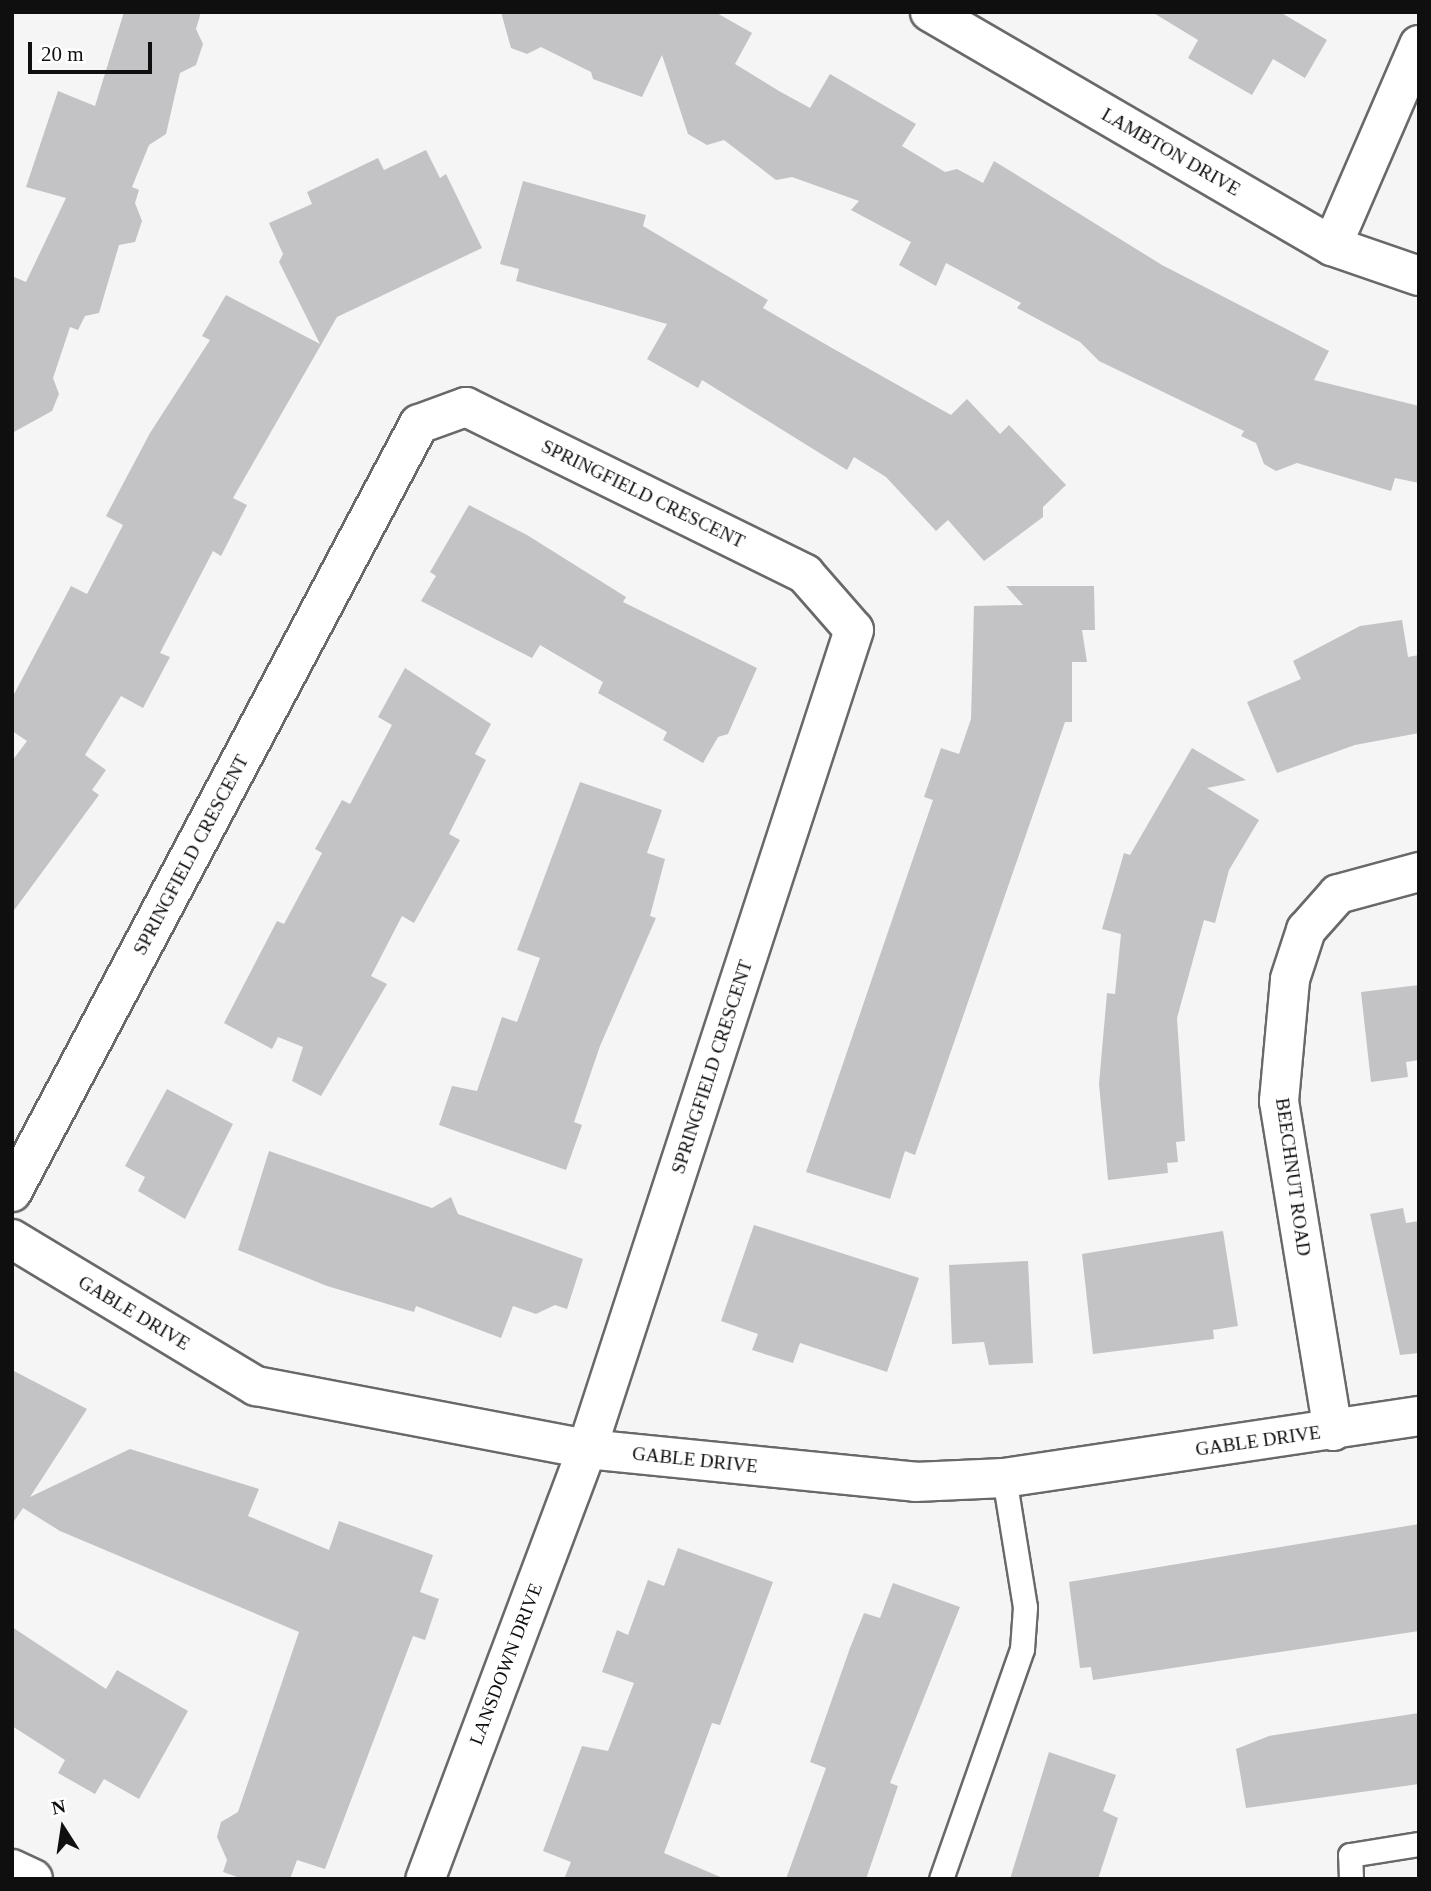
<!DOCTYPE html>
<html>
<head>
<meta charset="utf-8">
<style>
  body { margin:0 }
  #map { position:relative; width:1431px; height:1891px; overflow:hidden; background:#f5f5f6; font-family:"Times New Roman",serif }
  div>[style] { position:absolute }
  .building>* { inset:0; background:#c3c3c5 }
  .roads { filter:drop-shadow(2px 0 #69696a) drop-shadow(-2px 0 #69696a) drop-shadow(0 2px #69696a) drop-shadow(0 -2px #69696a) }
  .lane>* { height:23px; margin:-11.5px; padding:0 11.5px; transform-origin:11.5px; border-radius:11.5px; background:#fff }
  .street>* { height:38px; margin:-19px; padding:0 19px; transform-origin:19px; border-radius:19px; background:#fff }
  span { translate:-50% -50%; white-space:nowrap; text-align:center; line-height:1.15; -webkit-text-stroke:5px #fff; paint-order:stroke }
  .street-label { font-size:19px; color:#0f0f0f }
  .frame { position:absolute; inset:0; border:14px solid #0f0f0f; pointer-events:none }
  .north { position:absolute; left:28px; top:1793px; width:70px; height:70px; -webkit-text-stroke:5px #fff; paint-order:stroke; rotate:348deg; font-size:19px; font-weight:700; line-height:28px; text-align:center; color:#0f0f0f }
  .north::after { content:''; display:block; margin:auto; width:24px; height:32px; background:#0f0f0f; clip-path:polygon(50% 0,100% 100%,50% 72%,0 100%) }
  .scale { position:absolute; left:28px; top:42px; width:124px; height:32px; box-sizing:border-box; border:4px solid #0f0f0f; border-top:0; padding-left:9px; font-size:21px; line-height:24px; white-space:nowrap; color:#0f0f0f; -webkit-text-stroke:5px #fff; paint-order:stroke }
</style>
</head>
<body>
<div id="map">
  <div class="building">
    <div style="clip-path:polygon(124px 12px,201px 12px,196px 29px,203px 44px,196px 65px,180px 73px,166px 134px,149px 145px,132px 187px,139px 190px,135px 203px,142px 221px,135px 242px,119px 245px,99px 313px,85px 316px,78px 330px,70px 327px,53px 378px,59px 394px,52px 411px,12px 433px,12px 276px,26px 282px,66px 198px,26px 187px,58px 91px,95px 106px)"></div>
    <div style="clip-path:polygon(501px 12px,715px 12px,752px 33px,735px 64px,779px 91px,810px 108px,830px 74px,916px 124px,902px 146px,945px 172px,957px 169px,983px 183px,994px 161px,1162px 265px,1329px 351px,1314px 380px,1419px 406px,1419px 483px,1395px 478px,1391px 491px,1297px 463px,1276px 471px,1264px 464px,1256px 443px,1241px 436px,1244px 431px,1099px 361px,1080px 342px,1017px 308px,1021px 303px,946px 263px,936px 286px,899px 265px,911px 242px,851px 210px,859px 201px,792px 177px,776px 180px,724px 140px,707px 145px,688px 134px,662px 55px,642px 97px,593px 79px,591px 72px,541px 47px,527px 54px,511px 48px)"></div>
    <div style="clip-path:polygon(1152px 12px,1280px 12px,1327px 40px,1305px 78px,1273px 59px,1252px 95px,1188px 58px,1198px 40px)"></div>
    <div style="clip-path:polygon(426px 150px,440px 178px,446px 174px,482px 248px,337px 317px,233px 498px,247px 505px,221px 556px,213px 551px,160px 653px,170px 657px,143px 708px,121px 696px,85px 755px,106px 770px,92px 790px,99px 795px,12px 913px,12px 761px,27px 741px,12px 731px,12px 698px,71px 586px,87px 594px,123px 525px,106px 516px,150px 433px,210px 340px,202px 336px,226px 295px,320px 344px,279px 262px,283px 254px,269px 223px,312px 204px,307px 192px,378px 158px,384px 170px)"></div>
    <div style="clip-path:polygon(523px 181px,646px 215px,643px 226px,768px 300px,763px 308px,832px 348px,951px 415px,967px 399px,1000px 434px,1009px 425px,1066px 485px,1043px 507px,1043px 517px,984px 561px,948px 520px,936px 531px,886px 477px,854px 457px,847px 470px,702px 380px,698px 388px,647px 359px,667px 324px,516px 281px,519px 269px,500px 264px)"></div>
    <div style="clip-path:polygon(469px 505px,527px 535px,626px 597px,623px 602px,757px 668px,728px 734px,718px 737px,703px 763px,663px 740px,667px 732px,598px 693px,603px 682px,540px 645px,532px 658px,421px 601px,436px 576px,430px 572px)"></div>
    <div style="clip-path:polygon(1006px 586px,1094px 586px,1095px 630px,1082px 630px,1087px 662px,1072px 662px,1072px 722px,1065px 722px,915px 1155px,905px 1151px,890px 1199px,806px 1172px,933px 800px,924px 797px,941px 748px,959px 754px,971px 719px,974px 606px,1023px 605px)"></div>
    <div style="clip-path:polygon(1402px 620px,1408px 657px,1419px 655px,1419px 733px,1355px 745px,1277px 773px,1247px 702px,1301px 679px,1293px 661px,1360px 626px)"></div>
    <div style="clip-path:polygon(405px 668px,491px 724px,475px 754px,486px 760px,449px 834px,460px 840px,414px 923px,402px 916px,371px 976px,387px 984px,321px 1096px,292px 1081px,303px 1047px,278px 1037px,272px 1049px,224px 1023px,277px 921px,284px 924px,322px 853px,315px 849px,342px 800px,350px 804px,392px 725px,378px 717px)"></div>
    <div style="clip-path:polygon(1192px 748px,1246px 780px,1207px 788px,1259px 820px,1229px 870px,1215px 923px,1204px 920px,1177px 1018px,1185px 1141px,1176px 1142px,1178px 1162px,1167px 1163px,1168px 1173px,1108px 1180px,1099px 1084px,1107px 993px,1115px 994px,1121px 934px,1102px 929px,1124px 853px,1130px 855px)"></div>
    <div style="clip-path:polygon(580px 782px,662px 810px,647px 853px,665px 859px,650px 916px,656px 918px,600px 1046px,574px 1122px,582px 1125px,566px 1170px,439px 1125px,452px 1086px,477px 1091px,502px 1017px,517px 1022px,540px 958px,517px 950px)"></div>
    <div style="clip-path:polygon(1419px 985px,1419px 1060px,1406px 1062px,1408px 1077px,1371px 1082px,1361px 992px)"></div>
    <div style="clip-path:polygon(167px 1089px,233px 1124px,185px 1219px,138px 1191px,145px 1177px,125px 1166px)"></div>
    <div style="clip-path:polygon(269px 1151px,432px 1208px,451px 1197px,458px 1214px,583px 1259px,567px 1309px,555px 1305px,536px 1314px,513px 1306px,501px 1338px,416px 1306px,414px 1312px,327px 1286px,238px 1250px)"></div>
    <div style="clip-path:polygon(1403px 1208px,1406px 1223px,1419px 1221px,1419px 1353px,1400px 1355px,1370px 1214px)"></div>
    <div style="clip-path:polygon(754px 1225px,919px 1278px,887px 1372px,800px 1343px,793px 1363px,752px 1350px,758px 1334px,721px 1321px)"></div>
    <div style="clip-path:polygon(1223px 1231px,1238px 1326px,1213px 1330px,1214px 1339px,1093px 1354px,1082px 1254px)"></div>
    <div style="clip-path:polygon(1028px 1261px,1033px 1363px,989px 1365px,984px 1342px,952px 1344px,949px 1265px)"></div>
    <div style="clip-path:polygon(12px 1370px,87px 1409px,30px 1497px,130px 1449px,259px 1489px,248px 1516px,329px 1550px,339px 1521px,433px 1555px,420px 1592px,439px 1599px,425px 1640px,413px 1636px,325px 1869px,297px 1860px,290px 1879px,243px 1879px,223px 1872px,227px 1860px,217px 1837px,221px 1822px,238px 1812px,299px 1632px,60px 1531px,23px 1508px,12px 1524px)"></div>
    <div style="clip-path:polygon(1419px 1524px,1419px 1631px,1093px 1680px,1091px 1667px,1080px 1668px,1069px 1582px)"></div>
    <div style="clip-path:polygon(678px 1548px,773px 1582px,720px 1725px,712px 1723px,664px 1853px,725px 1879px,564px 1879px,571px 1862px,543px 1851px,582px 1746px,608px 1751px,634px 1683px,602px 1672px,617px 1630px,628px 1635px,648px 1580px,664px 1586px)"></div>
    <div style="clip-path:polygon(893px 1583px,960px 1607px,890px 1783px,898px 1786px,866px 1879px,786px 1879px,826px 1768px,810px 1762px,850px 1648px,864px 1613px,880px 1618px)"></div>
    <div style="clip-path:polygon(12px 1627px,106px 1689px,117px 1670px,188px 1711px,139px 1799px,104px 1779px,95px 1794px,58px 1773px,65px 1760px,12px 1726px)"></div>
    <div style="clip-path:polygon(1419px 1713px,1419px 1784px,1246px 1808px,1236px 1749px,1269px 1736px)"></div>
    <div style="clip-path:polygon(1049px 1752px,1116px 1775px,1103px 1811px,1118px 1818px,1098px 1879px,1010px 1879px)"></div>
  </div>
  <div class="roads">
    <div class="lane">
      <div style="left:941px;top:1879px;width:244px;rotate:-70.6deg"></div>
      <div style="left:1022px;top:1649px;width:42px;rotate:-85.9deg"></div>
      <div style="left:1025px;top:1607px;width:131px;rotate:-99.2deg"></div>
      <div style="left:1351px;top:1879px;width:24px;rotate:-92deg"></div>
      <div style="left:1350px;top:1855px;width:70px;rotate:-9.1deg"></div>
    </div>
    <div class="street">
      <div style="left:930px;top:12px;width:465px;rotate:30.2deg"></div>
      <div style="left:1332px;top:246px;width:92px;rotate:19deg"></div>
      <div style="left:1332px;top:246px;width:219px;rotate:-66.6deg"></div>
      <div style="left:12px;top:1192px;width:869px;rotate:-62.08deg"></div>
      <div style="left:419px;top:424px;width:50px;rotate:-19.9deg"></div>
      <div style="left:466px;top:407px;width:378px;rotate:26.2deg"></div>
      <div style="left:805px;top:574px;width:74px;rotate:48.8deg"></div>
      <div style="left:854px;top:630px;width:861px;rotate:108.06deg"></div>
      <div style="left:587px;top:1449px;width:460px;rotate:110.6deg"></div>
      <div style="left:12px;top:1239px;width:285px;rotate:31.1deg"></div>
      <div style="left:256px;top:1386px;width:337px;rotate:10.8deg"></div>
      <div style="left:587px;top:1449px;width:330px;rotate:5.7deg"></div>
      <div style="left:915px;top:1482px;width:89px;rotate:-2.6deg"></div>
      <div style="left:1004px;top:1478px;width:420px;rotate:-8.5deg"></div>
      <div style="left:1333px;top:1431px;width:334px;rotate:-99.3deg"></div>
      <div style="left:1279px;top:1101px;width:122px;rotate:-84.8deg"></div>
      <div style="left:1290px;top:979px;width:52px;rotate:-71.9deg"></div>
      <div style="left:1306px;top:930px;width:48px;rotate:-48.4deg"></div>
      <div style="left:1338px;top:894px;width:84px;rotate:-15.2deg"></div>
      <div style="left:12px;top:1869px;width:23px;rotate:25deg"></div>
    </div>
  </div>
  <div class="street-label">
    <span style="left:1171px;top:152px;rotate:30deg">LAMBTON DRIVE</span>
    <span style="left:643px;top:494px;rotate:26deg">SPRINGFIELD CRESCENT</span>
    <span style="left:191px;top:855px;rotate:-62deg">SPRINGFIELD CRESCENT</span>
    <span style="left:712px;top:1067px;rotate:-72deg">SPRINGFIELD CRESCENT</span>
    <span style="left:1293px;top:1177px;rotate:82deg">BEECHNUT ROAD</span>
    <span style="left:134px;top:1313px;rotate:31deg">GABLE DRIVE</span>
    <span style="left:1258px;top:1441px;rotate:-8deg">GABLE DRIVE</span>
    <span style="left:695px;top:1460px;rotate:6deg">GABLE DRIVE</span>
    <span style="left:506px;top:1664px;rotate:-69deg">LANSDOWN DRIVE</span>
  </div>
  <div class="frame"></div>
  <div class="north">N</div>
  <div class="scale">20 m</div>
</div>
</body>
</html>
